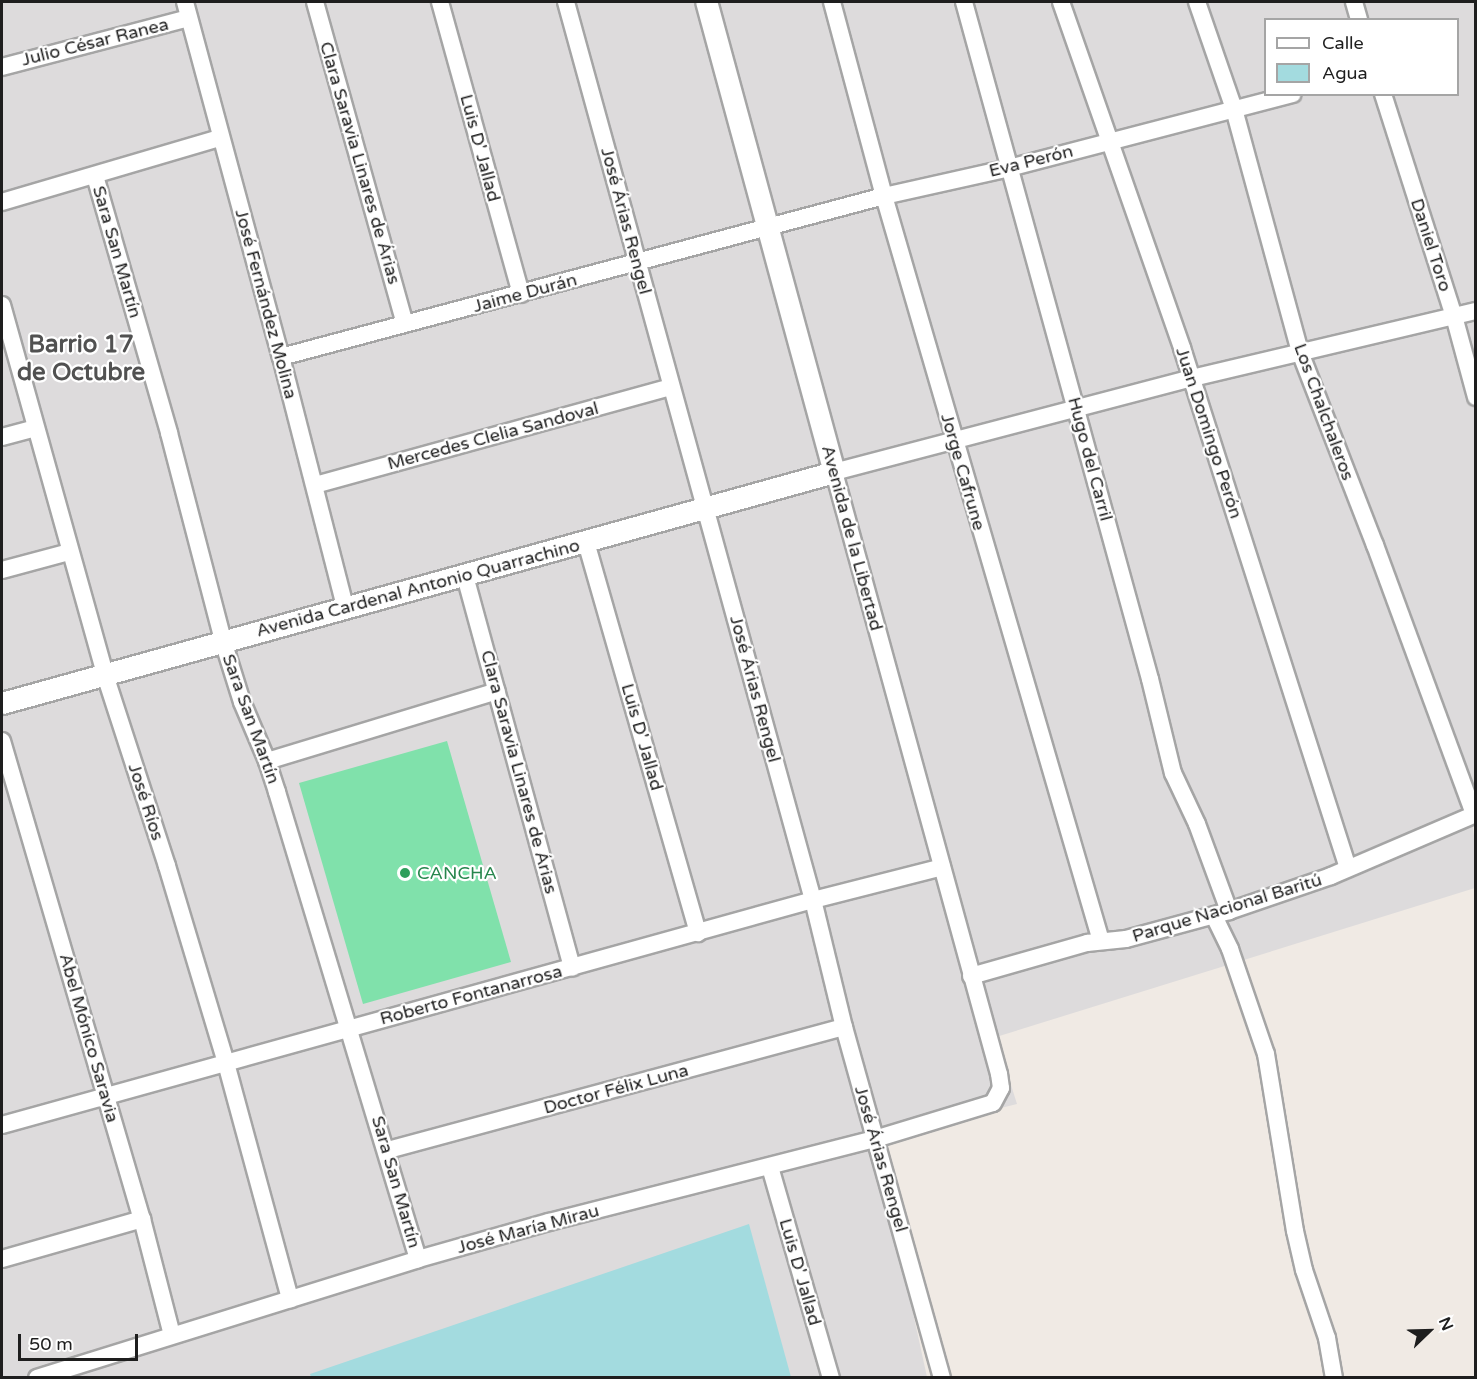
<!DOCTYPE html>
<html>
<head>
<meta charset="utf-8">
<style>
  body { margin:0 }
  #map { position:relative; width:1477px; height:1379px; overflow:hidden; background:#f0eae4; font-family:"Varela Round",sans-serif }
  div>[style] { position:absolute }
  .residential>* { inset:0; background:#dddbdc }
  .pitch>* { inset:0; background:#80e1ab }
  .water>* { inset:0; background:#a3dbdf }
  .roads { filter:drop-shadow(2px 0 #a5a5a5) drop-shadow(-2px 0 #a5a5a5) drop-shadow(0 2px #a5a5a5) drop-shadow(0 -2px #a5a5a5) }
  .minor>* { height:16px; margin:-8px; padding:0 8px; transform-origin:8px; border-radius:8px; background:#fff }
  .tertiary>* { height:21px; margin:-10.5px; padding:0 10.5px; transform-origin:10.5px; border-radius:10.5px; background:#fff }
  .dots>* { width:16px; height:16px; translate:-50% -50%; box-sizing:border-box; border:3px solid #fff; border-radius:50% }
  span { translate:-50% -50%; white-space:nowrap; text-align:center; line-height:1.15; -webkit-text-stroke:4.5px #fff; paint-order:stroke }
  .street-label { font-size:18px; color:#1e1e1e }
  .leisure-label { font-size:18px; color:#27864d }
  .left { translate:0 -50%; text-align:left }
  .district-label { font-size:24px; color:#515151; font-weight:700 }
  .frame { position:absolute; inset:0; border:3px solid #1e1e1e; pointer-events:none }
  .legend { position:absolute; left:1264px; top:18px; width:195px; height:78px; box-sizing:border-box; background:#fff; border:2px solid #a5a5a5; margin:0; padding:8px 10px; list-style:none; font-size:18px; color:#1e1e1e }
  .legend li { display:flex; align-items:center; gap:12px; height:30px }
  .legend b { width:30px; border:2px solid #a5a5a5 }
  .north { position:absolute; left:1399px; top:1301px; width:60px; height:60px; -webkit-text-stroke:4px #fff; paint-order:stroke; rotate:67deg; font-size:16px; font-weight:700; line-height:24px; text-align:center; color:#1e1e1e }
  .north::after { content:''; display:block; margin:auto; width:21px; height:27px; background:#1e1e1e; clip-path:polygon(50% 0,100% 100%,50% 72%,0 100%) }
  .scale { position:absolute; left:18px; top:1334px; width:120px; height:27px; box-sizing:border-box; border:3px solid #1e1e1e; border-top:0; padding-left:8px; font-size:18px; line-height:21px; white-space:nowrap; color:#1e1e1e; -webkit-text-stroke:4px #fff; paint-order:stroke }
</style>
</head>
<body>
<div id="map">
  <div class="residential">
    <div style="clip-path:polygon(evenodd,2px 2px,1475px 2px,1476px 819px,1472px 821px,1475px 843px,1475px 888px,996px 1037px,1017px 1104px,875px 1139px,927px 1377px,2px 1378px,2px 2px,1266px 20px,1458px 20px,1458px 94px,1266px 94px,1266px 20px)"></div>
  </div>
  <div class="pitch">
    <div style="clip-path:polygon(447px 741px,511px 962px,363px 1004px,299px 783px)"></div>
  </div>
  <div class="water">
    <div style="clip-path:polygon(749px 1224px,791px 1377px,311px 1377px,310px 1374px)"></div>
  </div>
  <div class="roads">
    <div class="minor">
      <div style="left:185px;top:2px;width:368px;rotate:74.9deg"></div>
      <div style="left:281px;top:357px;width:258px;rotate:75.6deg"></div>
      <div style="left:315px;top:2px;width:334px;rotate:74.4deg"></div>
      <div style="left:440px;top:2px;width:303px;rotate:74.5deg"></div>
      <div style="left:566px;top:2px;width:931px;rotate:74.62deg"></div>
      <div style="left:813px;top:900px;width:131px;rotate:76.3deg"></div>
      <div style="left:844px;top:1027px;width:364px;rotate:74.4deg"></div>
      <div style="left:832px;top:2px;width:201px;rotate:75deg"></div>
      <div style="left:884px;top:196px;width:776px;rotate:73.76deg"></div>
      <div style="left:964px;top:2px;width:702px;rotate:74.64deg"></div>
      <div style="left:1150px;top:679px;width:97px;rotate:76.3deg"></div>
      <div style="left:1173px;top:773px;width:56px;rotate:64.8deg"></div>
      <div style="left:1197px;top:824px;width:93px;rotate:69.8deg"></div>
      <div style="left:1061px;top:2px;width:367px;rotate:70.7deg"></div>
      <div style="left:1182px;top:348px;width:546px;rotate:72.3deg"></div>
      <div style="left:1197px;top:2px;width:113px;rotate:70.9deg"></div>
      <div style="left:1234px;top:109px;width:252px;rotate:74.8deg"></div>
      <div style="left:1300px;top:352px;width:207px;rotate:68.8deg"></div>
      <div style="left:1375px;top:545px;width:287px;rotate:69.8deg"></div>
      <div style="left:1354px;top:2px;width:19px;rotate:74deg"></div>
      <div style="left:2px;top:67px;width:193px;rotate:-14.7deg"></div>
      <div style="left:1383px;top:94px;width:233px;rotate:72.3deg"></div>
      <div style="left:1454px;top:316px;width:84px;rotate:74.8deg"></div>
      <div style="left:95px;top:176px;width:267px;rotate:73.9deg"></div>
      <div style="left:169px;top:433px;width:215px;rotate:75.4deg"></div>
      <div style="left:223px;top:641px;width:64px;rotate:72.7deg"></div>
      <div style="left:242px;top:702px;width:64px;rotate:67deg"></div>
      <div style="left:267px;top:761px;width:33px;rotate:72deg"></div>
      <div style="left:277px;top:792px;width:488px;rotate:73.2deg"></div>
      <div style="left:2px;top:202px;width:227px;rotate:-16.4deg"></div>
      <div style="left:2px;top:305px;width:384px;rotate:74.4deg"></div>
      <div style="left:105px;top:675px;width:201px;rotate:72deg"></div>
      <div style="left:167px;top:866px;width:206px;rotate:73.3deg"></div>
      <div style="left:226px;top:1063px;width:245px;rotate:74.8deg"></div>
      <div style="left:281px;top:357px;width:624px;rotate:-14.95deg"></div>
      <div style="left:884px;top:196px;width:128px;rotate:-12.6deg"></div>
      <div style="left:1009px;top:168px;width:293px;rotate:-14.6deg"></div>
      <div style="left:2px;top:437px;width:34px;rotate:-15deg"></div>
      <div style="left:315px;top:485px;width:369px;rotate:-15.4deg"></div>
      <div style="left:586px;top:542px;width:407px;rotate:74deg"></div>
      <div style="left:2px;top:570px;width:69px;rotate:-15deg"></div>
      <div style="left:465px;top:576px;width:406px;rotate:74.7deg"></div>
      <div style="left:2px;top:741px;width:498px;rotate:73.7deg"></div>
      <div style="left:142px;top:1219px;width:120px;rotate:75.5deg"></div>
      <div style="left:267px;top:761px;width:240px;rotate:-16.9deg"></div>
      <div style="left:1214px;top:916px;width:37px;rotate:64deg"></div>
      <div style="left:1230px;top:949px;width:111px;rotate:71.1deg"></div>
      <div style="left:1266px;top:1054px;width:179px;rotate:80.7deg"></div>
      <div style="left:1295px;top:1231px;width:40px;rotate:77deg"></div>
      <div style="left:1304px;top:1270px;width:72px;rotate:71.3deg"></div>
      <div style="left:1327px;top:1338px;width:41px;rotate:80.1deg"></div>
      <div style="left:971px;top:976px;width:121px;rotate:-15.9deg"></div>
      <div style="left:1087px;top:943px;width:39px;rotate:-6deg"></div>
      <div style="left:1126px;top:939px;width:107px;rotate:-15.2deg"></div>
      <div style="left:1229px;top:911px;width:108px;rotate:-18.9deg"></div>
      <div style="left:1331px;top:876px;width:158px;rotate:-23.2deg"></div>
      <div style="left:2px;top:1125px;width:842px;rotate:-15.51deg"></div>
      <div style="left:813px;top:900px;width:133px;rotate:-14.3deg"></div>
      <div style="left:388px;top:1150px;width:472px;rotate:-15.1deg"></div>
      <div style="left:770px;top:1167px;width:220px;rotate:73.9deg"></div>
      <div style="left:2px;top:1259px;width:146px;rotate:-15.9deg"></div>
      <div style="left:37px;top:1378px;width:399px;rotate:-17.3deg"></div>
      <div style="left:418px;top:1259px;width:136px;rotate:-15.8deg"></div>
      <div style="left:549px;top:1222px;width:336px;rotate:-14.3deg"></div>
      <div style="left:875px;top:1139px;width:123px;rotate:-17deg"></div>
      <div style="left:993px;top:1103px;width:17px;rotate:-62deg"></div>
      <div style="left:1001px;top:1088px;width:14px;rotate:-98deg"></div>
      <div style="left:999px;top:1074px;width:624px;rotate:-105.33deg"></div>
      <div style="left:834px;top:472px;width:370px;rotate:-14.7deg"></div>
      <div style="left:1192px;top:378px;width:292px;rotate:-13.3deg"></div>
    </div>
    <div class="tertiary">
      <div style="left:2px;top:703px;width:863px;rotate:-15.52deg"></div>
      <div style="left:834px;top:472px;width:487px;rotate:-105.2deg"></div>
    </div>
  </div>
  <div class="dots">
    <div style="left:405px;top:873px;background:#2e9e5b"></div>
  </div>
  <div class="street-label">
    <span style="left:95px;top:42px;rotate:-14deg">Julio César Ranea</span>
    <span style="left:480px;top:148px;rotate:75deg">Luis D' Jallad</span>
    <span style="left:1031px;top:161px;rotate:-14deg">Eva Perón</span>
    <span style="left:360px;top:163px;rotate:74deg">Clara Saravia Linares de Árias</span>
    <span style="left:626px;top:221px;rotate:75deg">José Árias Rengel</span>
    <span style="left:1431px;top:245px;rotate:72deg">Daniel Toro</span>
    <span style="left:117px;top:252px;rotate:74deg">Sara San Martín</span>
    <span style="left:525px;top:293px;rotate:-15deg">Jaime Durán</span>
    <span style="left:266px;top:304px;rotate:75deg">José Fernández Molina</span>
    <span style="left:1324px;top:412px;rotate:70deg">Los Chalchaleros</span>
    <span style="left:1209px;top:433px;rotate:72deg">Juan Domingo Perón</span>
    <span style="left:493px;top:436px;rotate:-15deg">Mercedes Clelia Sandoval</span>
    <span style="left:1090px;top:459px;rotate:75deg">Hugo del Carril</span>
    <span style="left:963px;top:472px;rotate:74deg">Jorge Cafrune</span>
    <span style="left:852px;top:538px;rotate:75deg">Avenida de la Libertad</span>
    <span style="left:418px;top:588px;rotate:-15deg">Avenida Cardenal Antonio Quarrachino</span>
    <span style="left:755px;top:689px;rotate:75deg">José Árias Rengel</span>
    <span style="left:251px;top:719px;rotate:70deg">Sara San Martín</span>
    <span style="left:642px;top:737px;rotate:74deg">Luis D' Jallad</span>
    <span style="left:519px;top:772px;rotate:75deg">Clara Saravia Linares de Árias</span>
    <span style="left:146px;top:802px;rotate:72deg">José Ríos</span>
    <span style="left:1227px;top:908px;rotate:-17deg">Parque Nacional Baritú</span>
    <span style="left:471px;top:995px;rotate:-15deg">Roberto Fontanarrosa</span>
    <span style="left:89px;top:1038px;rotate:74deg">Abel Mónico Saravia</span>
    <span style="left:616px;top:1089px;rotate:-15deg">Doctor Félix Luna</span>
    <span style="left:881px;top:1159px;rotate:74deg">José Árias Rengel</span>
    <span style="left:396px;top:1182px;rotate:74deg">Sara San Martín</span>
    <span style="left:528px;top:1229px;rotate:-15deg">José María Mirau</span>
    <span style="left:800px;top:1272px;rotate:74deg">Luis D' Jallad</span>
  </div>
  <div class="leisure-label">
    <span class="left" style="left:417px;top:873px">CANCHA</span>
  </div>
  <div class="district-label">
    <span style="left:81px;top:359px">Barrio 17<br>de Octubre</span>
  </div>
  <div class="frame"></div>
  <ul class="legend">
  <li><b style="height:8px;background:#fff"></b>Calle</li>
  <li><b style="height:16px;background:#a3dbdf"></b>Agua</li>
  </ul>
  <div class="north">N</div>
  <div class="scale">50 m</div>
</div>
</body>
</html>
